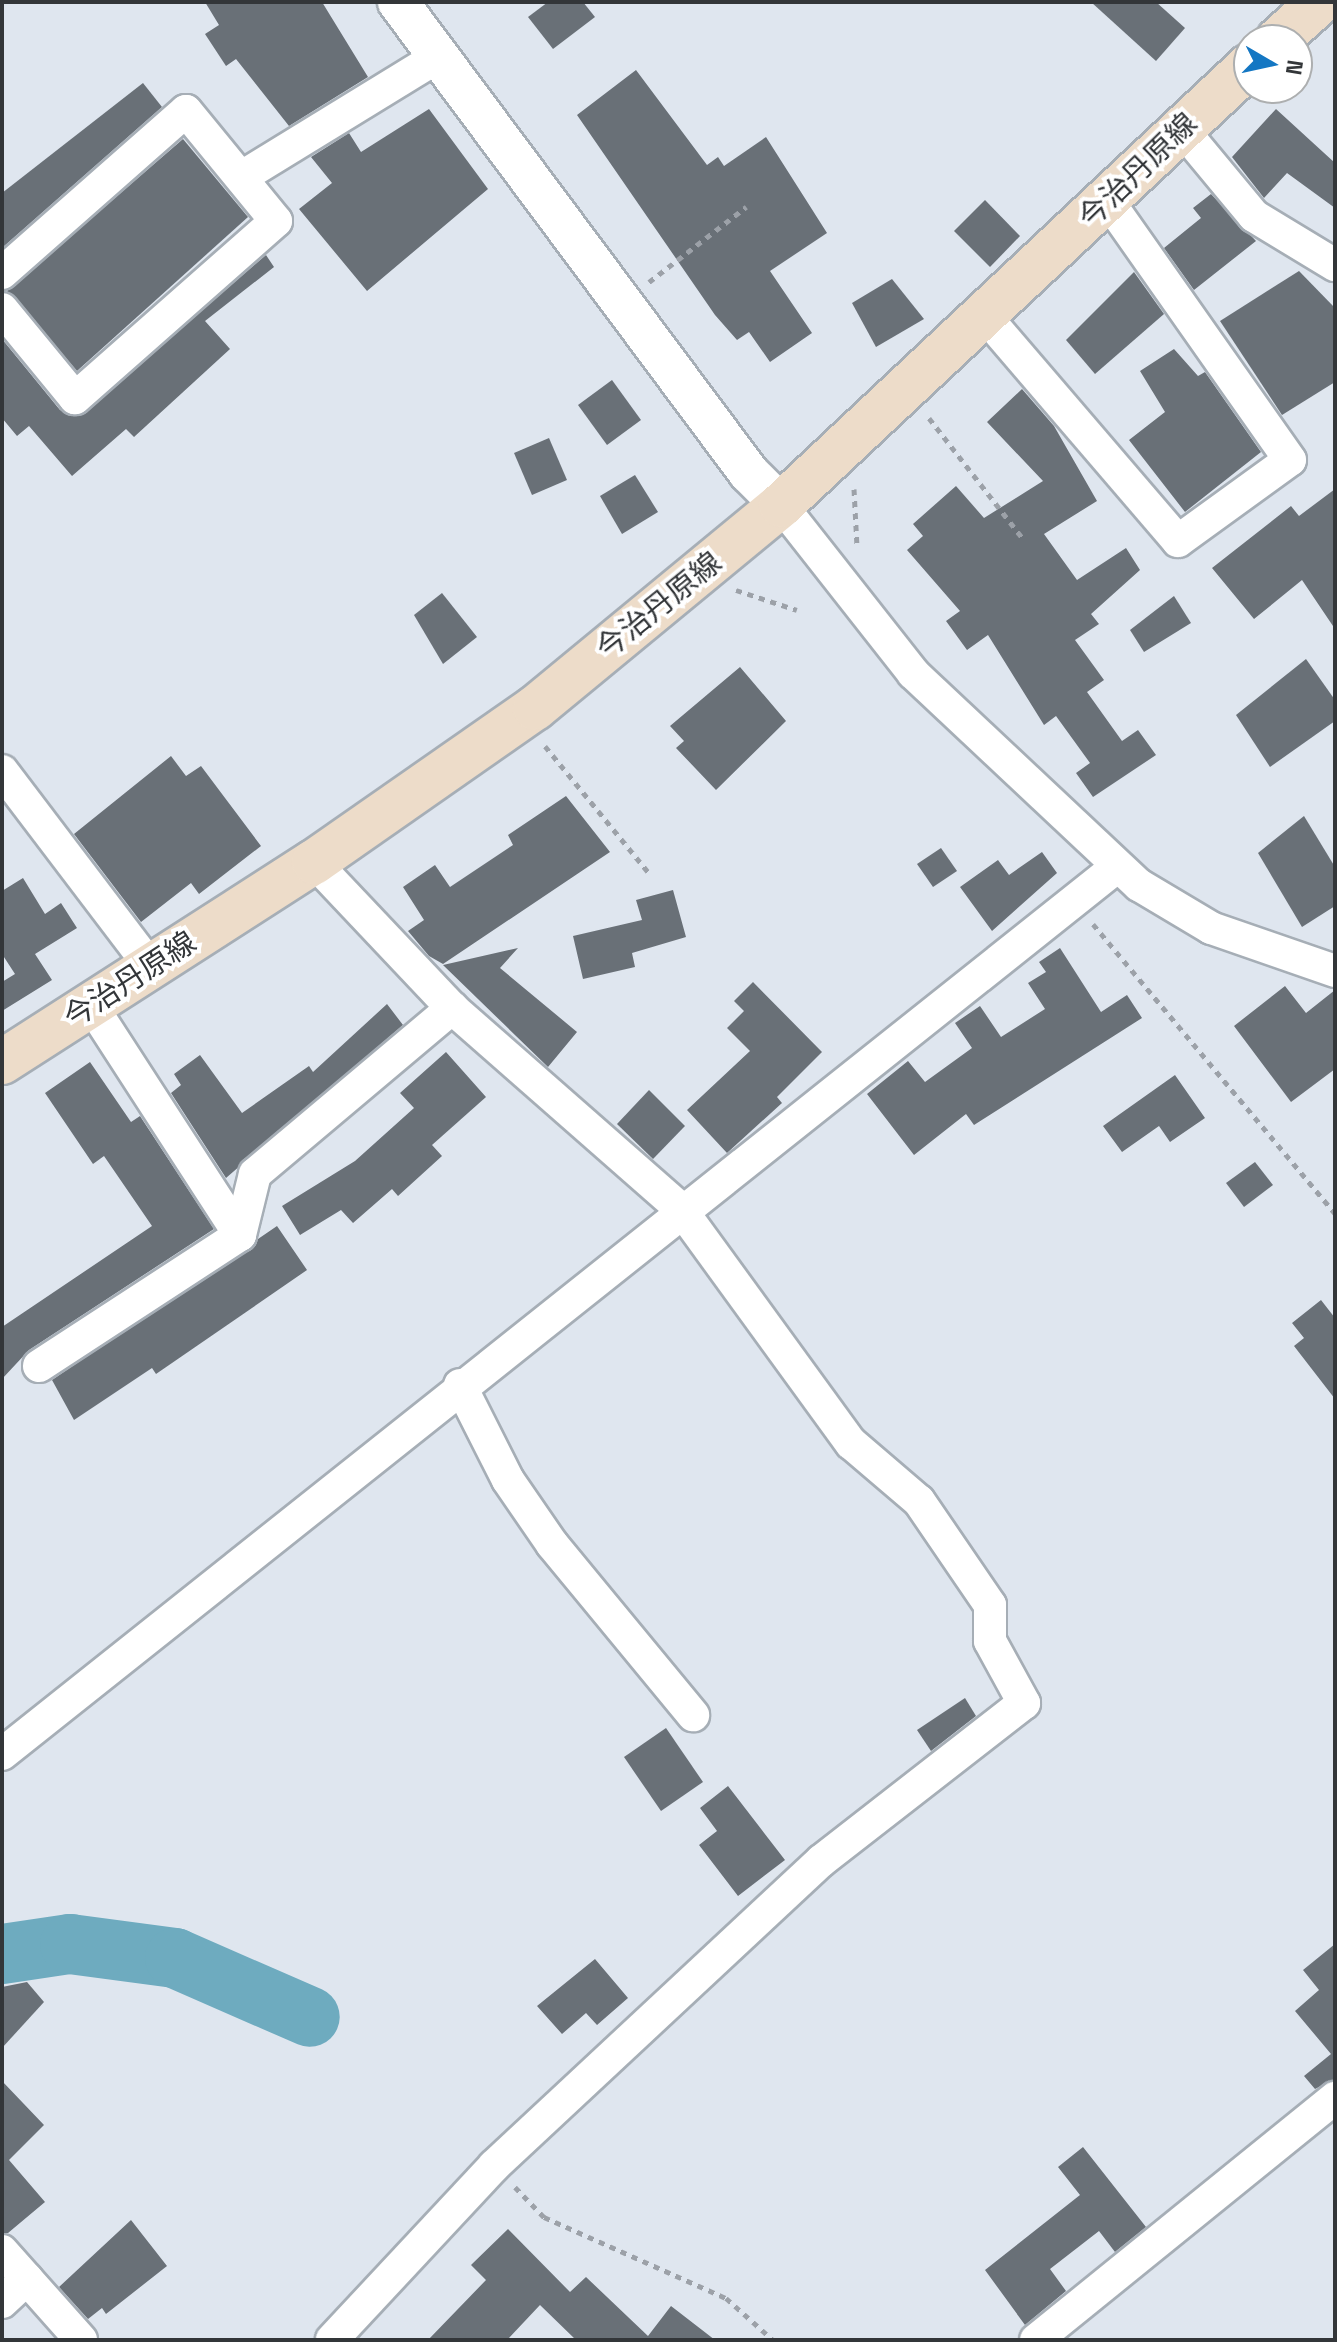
<!DOCTYPE html>
<html>
<head>
<meta charset="utf-8">
<style>
  body { margin:0 }
  #map { position:relative; width:1337px; height:2342px; overflow:hidden; background:#dfe6ef; font-family:"Space Grotesk","Noto Sans JP",sans-serif }
  div>[style] { position:absolute }
  .river>* { height:60px; margin:-30px; padding:0 30px; transform-origin:30px; border-radius:30px; background:#6eabbf }
  .building>* { inset:0; background:#697077 }
  .path>* { height:5px; margin-top:-2.5px; transform-origin:0; background:repeating-linear-gradient(90deg,#9ca1a8 0 6px,transparent 0 12px) }
  .roads { filter:drop-shadow(2px 0 #a6aeb6) drop-shadow(-2px 0 #a6aeb6) drop-shadow(0 2px #a6aeb6) drop-shadow(0 -2px #a6aeb6) }
  .minor>* { height:32px; margin:-16px; padding:0 16px; transform-origin:16px; border-radius:16px; background:#fff }
  .tertiary>* { height:40px; margin:-20px; padding:0 20px; transform-origin:20px; border-radius:20px; background:#fff }
  .secondary>* { height:44px; margin:-22px; padding:0 22px; transform-origin:22px; border-radius:22px; background:#eddcc9 }
  span { translate:-50% -50%; white-space:nowrap; text-align:center; line-height:1.15; -webkit-text-stroke:8px #fff; paint-order:stroke }
  .street-label { font-size:30px; color:#333639 }
  .frame { position:absolute; inset:0; border:4px solid #333639; pointer-events:none }
  .north { position:absolute; left:1233px; top:24px; width:80px; height:80px; box-sizing:border-box; background:#fff; border:2px solid #adafb0; border-radius:50%; rotate:99deg; font-size:22px; font-weight:700; line-height:32px; text-align:center; color:#333639 }
  .north::after { content:''; display:block; margin:auto; width:28px; height:36px; background:#1477c3; clip-path:polygon(50% 0,100% 100%,50% 72%,0 100%) }
</style>
</head>
<body>
<div id="map">
  <div class="river">
    <div style="left:2px;top:1954px;width:69px;rotate:-8.4deg"></div>
    <div style="left:70px;top:1944px;width:106px;rotate:7.6deg"></div>
    <div style="left:175px;top:1958px;width:147px;rotate:23.6deg"></div>
  </div>
  <div class="building">
    <div style="clip-path:polygon(205px 2px,322px 2px,368px 77px,289px 126px,236px 59px,226px 66px,205px 34px,219px 25px)"></div>
    <div style="clip-path:polygon(548px 2px,583px 2px,595px 17px,553px 49px,528px 17px)"></div>
    <div style="clip-path:polygon(1091px 2px,1156px 2px,1185px 28px,1156px 61px)"></div>
    <div style="clip-path:polygon(636px 70px,707px 165px,718px 157px,724px 166px,766px 137px,827px 233px,770px 271px,812px 333px,770px 362px,749px 332px,737px 340px,715px 315px,577px 115px)"></div>
    <div style="clip-path:polygon(143px 83px,162px 107px,2px 248px,2px 193px)"></div>
    <div style="clip-path:polygon(429px 109px,488px 189px,367px 291px,299px 209px,332px 183px,311px 157px,349px 133px,361px 152px)"></div>
    <div style="clip-path:polygon(1276px 109px,1335px 163px,1335px 208px,1287px 173px,1264px 198px,1232px 157px)"></div>
    <div style="clip-path:polygon(183px 139px,248px 217px,77px 371px,7px 291px)"></div>
    <div style="clip-path:polygon(1211px 194px,1256px 241px,1194px 290px,1164px 248px,1201px 218px,1193px 208px)"></div>
    <div style="clip-path:polygon(985px 200px,1020px 236px,990px 267px,954px 231px)"></div>
    <div style="clip-path:polygon(266px 255px,274px 267px,205px 321px,230px 349px,134px 437px,126px 429px,72px 476px,29px 426px,17px 436px,2px 418px,2px 339px,60px 410px,79px 416px)"></div>
    <div style="clip-path:polygon(1299px 271px,1335px 308px,1335px 382px,1282px 415px,1220px 321px)"></div>
    <div style="clip-path:polygon(1134px 272px,1164px 314px,1095px 374px,1066px 340px)"></div>
    <div style="clip-path:polygon(892px 279px,924px 319px,876px 347px,852px 303px)"></div>
    <div style="clip-path:polygon(1174px 349px,1198px 376px,1205px 372px,1261px 452px,1185px 512px,1129px 440px,1165px 412px,1140px 371px)"></div>
    <div style="clip-path:polygon(612px 380px,641px 420px,607px 445px,578px 405px)"></div>
    <div style="clip-path:polygon(1022px 389px,1054px 426px,1097px 501px,1044px 534px,1077px 580px,1126px 548px,1140px 570px,1091px 614px,1099px 624px,1075px 640px,1104px 680px,1087px 692px,1122px 741px,1138px 730px,1156px 755px,1093px 797px,1076px 773px,1090px 763px,1056px 716px,1044px 725px,988px 635px,967px 650px,946px 621px,960px 611px,907px 550px,923px 536px,913px 524px,956px 486px,984px 518px,1043px 481px,987px 422px)"></div>
    <div style="clip-path:polygon(549px 438px,567px 480px,532px 495px,514px 453px)"></div>
    <div style="clip-path:polygon(635px 475px,658px 512px,622px 534px,600px 496px)"></div>
    <div style="clip-path:polygon(1335px 489px,1335px 629px,1302px 580px,1254px 619px,1212px 568px,1291px 506px,1299px 516px)"></div>
    <div style="clip-path:polygon(442px 593px,477px 637px,443px 664px,414px 615px)"></div>
    <div style="clip-path:polygon(1174px 596px,1191px 623px,1144px 652px,1130px 630px)"></div>
    <div style="clip-path:polygon(1306px 659px,1335px 700px,1335px 721px,1270px 767px,1236px 715px)"></div>
    <div style="clip-path:polygon(740px 667px,786px 721px,716px 790px,676px 748px,684px 741px,670px 726px)"></div>
    <div style="clip-path:polygon(171px 756px,186px 776px,201px 766px,261px 846px,199px 894px,191px 883px,141px 922px,74px 834px)"></div>
    <div style="clip-path:polygon(566px 796px,610px 852px,443px 964px,429px 956px,408px 931px,424px 920px,403px 887px,435px 865px,450px 887px,513px 845px,508px 835px)"></div>
    <div style="clip-path:polygon(1304px 816px,1335px 867px,1335px 906px,1302px 927px,1258px 853px)"></div>
    <div style="clip-path:polygon(941px 848px,957px 871px,933px 887px,917px 864px)"></div>
    <div style="clip-path:polygon(1042px 852px,1057px 873px,992px 931px,960px 887px,998px 860px,1009px 875px)"></div>
    <div style="clip-path:polygon(23px 878px,45px 914px,61px 903px,77px 928px,35px 954px,52px 980px,2px 1011px,2px 982px,15px 974px,2px 954px,2px 891px)"></div>
    <div style="clip-path:polygon(673px 890px,686px 937px,632px 953px,635px 967px,583px 979px,573px 936px,642px 920px,636px 900px)"></div>
    <div style="clip-path:polygon(518px 948px,500px 968px,577px 1032px,548px 1067px,443px 965px)"></div>
    <div style="clip-path:polygon(1060px 948px,1101px 1012px,1127px 995px,1142px 1018px,974px 1125px,966px 1114px,914px 1155px,867px 1094px,908px 1061px,925px 1082px,972px 1048px,955px 1023px,980px 1006px,1001px 1037px,1045px 1009px,1028px 983px,1046px 972px,1039px 962px)"></div>
    <div style="clip-path:polygon(753px 982px,822px 1052px,777px 1097px,782px 1103px,727px 1153px,687px 1110px,750px 1051px,727px 1028px,744px 1011px,734px 1001px)"></div>
    <div style="clip-path:polygon(1285px 986px,1306px 1013px,1335px 990px,1335px 1069px,1291px 1102px,1234px 1026px)"></div>
    <div style="clip-path:polygon(387px 1004px,403px 1025px,226px 1178px,171px 1093px,181px 1085px,174px 1074px,200px 1055px,242px 1113px,309px 1066px,313px 1072px)"></div>
    <div style="clip-path:polygon(446px 1052px,486px 1097px,432px 1145px,442px 1156px,398px 1196px,392px 1189px,353px 1223px,341px 1210px,300px 1235px,282px 1206px,355px 1161px,414px 1108px,400px 1093px)"></div>
    <div style="clip-path:polygon(90px 1062px,131px 1122px,140px 1116px,214px 1229px,29px 1350px,2px 1379px,2px 1327px,152px 1226px,104px 1156px,93px 1164px,45px 1093px)"></div>
    <div style="clip-path:polygon(1175px 1075px,1205px 1118px,1170px 1142px,1159px 1126px,1122px 1152px,1103px 1126px)"></div>
    <div style="clip-path:polygon(649px 1090px,685px 1126px,653px 1159px,617px 1124px)"></div>
    <div style="clip-path:polygon(1255px 1162px,1273px 1185px,1244px 1207px,1226px 1183px)"></div>
    <div style="clip-path:polygon(277px 1226px,307px 1270px,156px 1374px,152px 1368px,74px 1420px,52px 1380px)"></div>
    <div style="clip-path:polygon(1321px 1300px,1335px 1318px,1335px 1399px,1294px 1346px,1304px 1338px,1292px 1323px)"></div>
    <div style="clip-path:polygon(965px 1698px,976px 1716px,931px 1751px,917px 1730px)"></div>
    <div style="clip-path:polygon(666px 1728px,703px 1782px,661px 1811px,624px 1757px)"></div>
    <div style="clip-path:polygon(728px 1786px,785px 1860px,738px 1896px,699px 1845px,717px 1831px,700px 1808px)"></div>
    <div style="clip-path:polygon(1335px 1944px,1335px 2079px,1315px 2089px,1304px 2076px,1331px 2054px,1295px 2011px,1319px 1990px,1303px 1970px)"></div>
    <div style="clip-path:polygon(595px 1959px,628px 1998px,597px 2025px,586px 2013px,562px 2034px,537px 2006px)"></div>
    <div style="clip-path:polygon(27px 1982px,44px 2002px,2px 2048px,2px 1987px)"></div>
    <div style="clip-path:polygon(2px 2081px,44px 2125px,9px 2160px,45px 2202px,8px 2233px,2px 2233px)"></div>
    <div style="clip-path:polygon(1083px 2147px,1146px 2227px,1115px 2252px,1099px 2231px,1050px 2269px,1066px 2291px,1025px 2325px,985px 2270px,1080px 2195px,1058px 2167px)"></div>
    <div style="clip-path:polygon(131px 2220px,167px 2266px,106px 2314px,102px 2308px,88px 2319px,59px 2287px)"></div>
    <div style="clip-path:polygon(508px 2229px,570px 2292px,586px 2277px,648px 2336px,671px 2306px,715px 2340px,576px 2340px,540px 2305px,507px 2340px,428px 2340px,486px 2280px,471px 2265px)"></div>
  </div>
  <div class="path">
    <div style="left:649px;top:282px;width:123px;rotate:-37.7deg"></div>
    <div style="left:929px;top:418px;width:155px;rotate:52.1deg"></div>
    <div style="left:854px;top:489px;width:58px;rotate:87deg"></div>
    <div style="left:736px;top:590px;width:64px;rotate:18.2deg"></div>
    <div style="left:545px;top:746px;width:163px;rotate:50.7deg"></div>
    <div style="left:1093px;top:924px;width:377px;rotate:50.1deg"></div>
    <div style="left:515px;top:2187px;width:42px;rotate:46deg"></div>
    <div style="left:544px;top:2217px;width:199px;rotate:24deg"></div>
    <div style="left:726px;top:2298px;width:63px;rotate:41.8deg"></div>
  </div>
  <div class="roads">
    <div class="minor">
      <div style="left:1181px;top:128px;width:114px;rotate:50.3deg"></div>
      <div style="left:1254px;top:216px;width:95px;rotate:31.2deg"></div>
      <div style="left:245px;top:175px;width:230px;rotate:-31.5deg"></div>
      <div style="left:2px;top:273px;width:245px;rotate:-41.4deg"></div>
      <div style="left:186px;top:111px;width:142px;rotate:50.7deg"></div>
      <div style="left:276px;top:221px;width:268px;rotate:138.6deg"></div>
      <div style="left:75px;top:398px;width:115px;rotate:-129.4deg"></div>
      <div style="left:986px;top:317px;width:295px;rotate:49.4deg"></div>
      <div style="left:1178px;top:541px;width:138px;rotate:-35.9deg"></div>
      <div style="left:1290px;top:460px;width:317px;rotate:-125.1deg"></div>
      <div style="left:781px;top:505px;width:214px;rotate:51.8deg"></div>
      <div style="left:913px;top:673px;width:310px;rotate:43.2deg"></div>
      <div style="left:1139px;top:885px;width:84px;rotate:30.8deg"></div>
      <div style="left:1211px;top:928px;width:131px;rotate:19.1deg"></div>
      <div style="left:2px;top:771px;width:246px;rotate:52.8deg"></div>
      <div style="left:314px;top:862px;width:201px;rotate:46.6deg"></div>
      <div style="left:452px;top:1008px;width:303px;rotate:41.3deg"></div>
      <div style="left:680px;top:1208px;width:291px;rotate:54deg"></div>
      <div style="left:851px;top:1443px;width:89px;rotate:40.5deg"></div>
      <div style="left:919px;top:1501px;width:126px;rotate:55.7deg"></div>
      <div style="left:990px;top:1605px;width:36px;rotate:90deg"></div>
      <div style="left:990px;top:1641px;width:71px;rotate:61.3deg"></div>
      <div style="left:1024px;top:1703px;width:257px;rotate:142.1deg"></div>
      <div style="left:821px;top:1861px;width:447px;rotate:137deg"></div>
      <div style="left:494px;top:2166px;width:238px;rotate:133deg"></div>
      <div style="left:91px;top:1005px;width:274px;rotate:57.1deg"></div>
      <div style="left:39px;top:1366px;width:240px;rotate:-33.1deg"></div>
      <div style="left:240px;top:1235px;width:63px;rotate:-76.2deg"></div>
      <div style="left:255px;top:1174px;width:258px;rotate:-40.1deg"></div>
      <div style="left:460px;top:1385px;width:106px;rotate:63.2deg"></div>
      <div style="left:508px;top:1480px;width:78px;rotate:55.5deg"></div>
      <div style="left:552px;top:1544px;width:222px;rotate:50.5deg"></div>
      <div style="left:2px;top:1754px;width:1426px;rotate:-38.51deg"></div>
      <div style="left:2px;top:2251px;width:119px;rotate:48.4deg"></div>
      <div style="left:2px;top:2302px;width:34px;rotate:-43deg"></div>
      <div style="left:1036px;top:2340px;width:385px;rotate:-39deg"></div>
    </div>
    <div class="tertiary">
      <div style="left:398px;top:2px;width:587px;rotate:53.31deg"></div>
      <div style="left:749px;top:473px;width:45px;rotate:45deg"></div>
    </div>
    <div class="secondary">
      <div style="left:1278px;top:40px;width:57px;rotate:-42.1deg"></div>
      <div style="left:2px;top:1062px;width:371px;rotate:-32.7deg"></div>
      <div style="left:314px;top:862px;width:269px;rotate:-34.9deg"></div>
      <div style="left:535px;top:708px;width:319px;rotate:-39.5deg"></div>
      <div style="left:781px;top:505px;width:642px;rotate:-43.17deg"></div>
    </div>
  </div>
  <div class="street-label">
    <span style="left:1138px;top:171px;rotate:-44deg">今治丹原線</span>
    <span style="left:659px;top:606px;rotate:-39deg">今治丹原線</span>
    <span style="left:130px;top:980px;rotate:-33deg">今治丹原線</span>
  </div>
  <div class="frame"></div>
  <div class="north">N</div>
</div>
</body>
</html>
